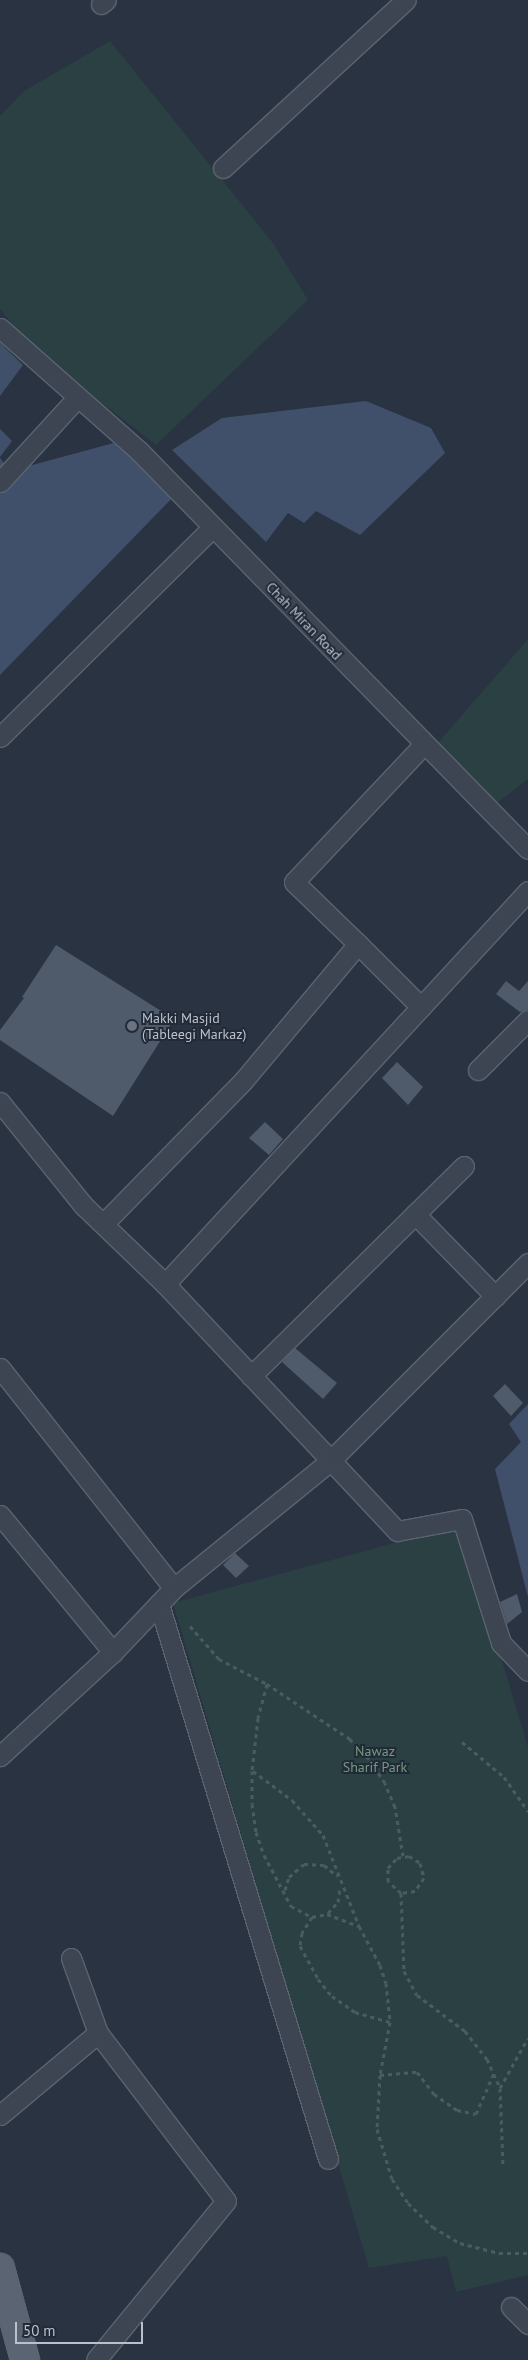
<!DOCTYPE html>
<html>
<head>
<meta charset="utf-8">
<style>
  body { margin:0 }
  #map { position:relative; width:528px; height:2360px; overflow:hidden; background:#293342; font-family:"PT Sans",sans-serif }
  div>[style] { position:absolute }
  .green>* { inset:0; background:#2b4043 }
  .water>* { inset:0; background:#40506b }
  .building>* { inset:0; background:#4f5a6b }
  .path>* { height:3px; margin-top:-1.5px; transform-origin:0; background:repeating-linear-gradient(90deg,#495d60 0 4px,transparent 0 8px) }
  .roads { filter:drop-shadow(1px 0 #5b6370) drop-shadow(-1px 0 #5b6370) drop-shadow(0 1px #5b6370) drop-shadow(0 -1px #5b6370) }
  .street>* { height:19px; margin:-9.5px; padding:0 9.5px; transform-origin:9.5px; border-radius:9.5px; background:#3d4552 }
  .primary>* { height:28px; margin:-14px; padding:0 14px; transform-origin:14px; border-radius:14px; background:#5b6472 }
  .dots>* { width:14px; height:14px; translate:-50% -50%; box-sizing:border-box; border:2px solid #222a38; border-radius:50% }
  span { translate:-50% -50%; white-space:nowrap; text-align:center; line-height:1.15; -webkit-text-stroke:4px #222a38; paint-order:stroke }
  .street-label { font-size:14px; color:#bac1cc }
  .poi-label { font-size:14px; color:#bac1cc }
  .left { translate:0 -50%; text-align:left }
  .park-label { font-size:14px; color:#739c7e }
  .scale { position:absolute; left:15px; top:2322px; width:128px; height:22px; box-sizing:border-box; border:2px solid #bac1cc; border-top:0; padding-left:6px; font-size:15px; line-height:18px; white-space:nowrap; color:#bac1cc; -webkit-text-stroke:4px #222a38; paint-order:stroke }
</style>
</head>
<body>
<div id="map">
  <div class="green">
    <div style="clip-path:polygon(110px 41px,273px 243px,308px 300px,156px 445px,93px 396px,17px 330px,0 309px,0 116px,24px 91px)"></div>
    <div style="clip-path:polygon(528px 639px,528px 779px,488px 810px,431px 751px)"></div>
    <div style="clip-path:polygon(461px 1525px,528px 1747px,528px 2275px,456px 2292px,447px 2256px,369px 2268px,173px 1603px)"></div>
  </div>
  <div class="water">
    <div style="clip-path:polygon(0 343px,23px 365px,0 396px)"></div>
    <div style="clip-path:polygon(366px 401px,431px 428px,445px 453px,360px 535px,316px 511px,304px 523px,288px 513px,266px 542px,172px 450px,222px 418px)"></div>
    <div style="clip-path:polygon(0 429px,12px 441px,0 457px)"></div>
    <div style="clip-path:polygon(125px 440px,178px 492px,0 675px,0 458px,10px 471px)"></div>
    <div style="clip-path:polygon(528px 1404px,528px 1597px,495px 1469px,521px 1442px,509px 1424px)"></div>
  </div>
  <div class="building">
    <div style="clip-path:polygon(56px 945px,174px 1019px,113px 1116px,0 1040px,0 1030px,24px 998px,22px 997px)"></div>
    <div style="clip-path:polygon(506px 981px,519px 991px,528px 981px,528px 1009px,520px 1012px,496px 994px)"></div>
    <div style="clip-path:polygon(397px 1062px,423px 1087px,408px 1105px,382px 1078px)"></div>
    <div style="clip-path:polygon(265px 1122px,283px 1139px,269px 1155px,249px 1138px)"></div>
    <div style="clip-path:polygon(295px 1348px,337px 1383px,323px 1399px,282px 1362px)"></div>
    <div style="clip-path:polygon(505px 1384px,523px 1403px,511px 1416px,493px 1396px)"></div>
    <div style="clip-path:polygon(235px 1553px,249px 1566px,236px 1578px,223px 1565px)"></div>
    <div style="clip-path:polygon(517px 1594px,522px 1612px,507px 1624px,500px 1602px)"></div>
  </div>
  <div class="path">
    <div style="left:190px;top:1626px;width:44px;rotate:48.7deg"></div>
    <div style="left:219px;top:1659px;width:54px;rotate:27.5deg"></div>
    <div style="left:462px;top:1742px;width:55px;rotate:39.8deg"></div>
    <div style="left:504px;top:1777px;width:42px;rotate:54.8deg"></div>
    <div style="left:253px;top:1771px;width:49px;rotate:36.6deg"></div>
    <div style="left:292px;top:1800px;width:47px;rotate:48.5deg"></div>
    <div style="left:323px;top:1835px;width:98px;rotate:68.4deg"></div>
    <div style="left:403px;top:1856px;width:50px;rotate:-99.3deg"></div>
    <div style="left:395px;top:1807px;width:26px;rotate:-113deg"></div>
    <div style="left:385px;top:1783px;width:29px;rotate:-124deg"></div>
    <div style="left:369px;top:1759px;width:28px;rotate:-134deg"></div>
    <div style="left:350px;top:1739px;width:100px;rotate:-146.5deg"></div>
    <div style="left:267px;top:1684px;width:35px;rotate:105deg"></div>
    <div style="left:258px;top:1718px;width:53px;rotate:96.5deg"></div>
    <div style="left:252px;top:1771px;width:33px;rotate:90deg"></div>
    <div style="left:252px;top:1804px;width:28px;rotate:82deg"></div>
    <div style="left:256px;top:1832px;width:24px;rotate:71deg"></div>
    <div style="left:264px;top:1855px;width:58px;rotate:62.1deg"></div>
    <div style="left:291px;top:1906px;width:24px;rotate:28deg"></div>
    <div style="left:312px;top:1917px;width:15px;rotate:-11deg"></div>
    <div style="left:327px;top:1914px;width:34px;rotate:21deg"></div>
    <div style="left:359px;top:1926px;width:44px;rotate:61.7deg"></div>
    <div style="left:380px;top:1965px;width:19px;rotate:72deg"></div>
    <div style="left:386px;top:1983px;width:39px;rotate:84deg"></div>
    <div style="left:390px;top:2022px;width:54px;rotate:100.7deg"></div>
    <div style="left:380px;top:2075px;width:54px;rotate:93.2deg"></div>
    <div style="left:377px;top:2129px;width:52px;rotate:73.3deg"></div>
    <div style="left:392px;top:2179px;width:29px;rotate:56deg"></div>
    <div style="left:408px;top:2203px;width:35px;rotate:44deg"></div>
    <div style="left:433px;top:2227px;width:31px;rotate:31deg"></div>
    <div style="left:460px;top:2243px;width:40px;rotate:14.4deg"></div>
    <div style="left:499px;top:2253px;width:29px"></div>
    <div style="left:285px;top:1890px;width:14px;rotate:-73deg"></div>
    <div style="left:289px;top:1877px;width:20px;rotate:-41deg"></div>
    <div style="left:304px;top:1864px;width:20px;rotate:3deg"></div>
    <div style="left:324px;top:1865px;width:17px;rotate:40deg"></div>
    <div style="left:401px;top:1893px;width:18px;rotate:-137deg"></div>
    <div style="left:388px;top:1881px;width:13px;rotate:-90deg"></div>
    <div style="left:388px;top:1868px;width:13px;rotate:-48deg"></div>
    <div style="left:397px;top:1858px;width:12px;rotate:-9deg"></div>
    <div style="left:409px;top:1856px;width:13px;rotate:32deg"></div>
    <div style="left:420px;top:1863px;width:16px;rotate:75deg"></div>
    <div style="left:424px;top:1878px;width:16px;rotate:125deg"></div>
    <div style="left:415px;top:1891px;width:14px;rotate:172deg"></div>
    <div style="left:401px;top:1893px;width:78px;rotate:87.8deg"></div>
    <div style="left:404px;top:1971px;width:27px;rotate:62deg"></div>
    <div style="left:417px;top:1995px;width:60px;rotate:36.9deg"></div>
    <div style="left:465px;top:2031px;width:36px;rotate:52deg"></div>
    <div style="left:487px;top:2059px;width:32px;rotate:66deg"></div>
    <div style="left:500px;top:2088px;width:77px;rotate:87.8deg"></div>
    <div style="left:328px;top:1913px;width:15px;rotate:-48deg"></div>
    <div style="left:338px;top:1902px;width:15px;rotate:-82deg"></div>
    <div style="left:312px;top:1917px;width:19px;rotate:122deg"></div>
    <div style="left:302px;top:1933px;width:13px;rotate:99deg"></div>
    <div style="left:300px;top:1946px;width:38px;rotate:61deg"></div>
    <div style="left:318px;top:1979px;width:22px;rotate:51deg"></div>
    <div style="left:332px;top:1996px;width:28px;rotate:35deg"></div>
    <div style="left:355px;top:2012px;width:36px;rotate:16deg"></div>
    <div style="left:380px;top:2075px;width:37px;rotate:-5deg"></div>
    <div style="left:417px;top:2072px;width:28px;rotate:52deg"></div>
    <div style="left:434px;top:2094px;width:28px;rotate:35deg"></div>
    <div style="left:457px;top:2110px;width:19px;rotate:12deg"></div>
    <div style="left:476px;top:2114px;width:45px;rotate:-66.3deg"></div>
    <div style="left:500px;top:2088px;width:57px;rotate:-60.8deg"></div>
  </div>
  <div class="roads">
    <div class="street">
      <div style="left:101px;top:4px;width:6px;rotate:-39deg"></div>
      <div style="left:223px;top:168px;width:248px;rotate:-42.6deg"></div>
      <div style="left:0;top:328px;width:187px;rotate:41.5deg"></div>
      <div style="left:140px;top:452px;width:555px;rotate:45.66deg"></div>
      <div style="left:0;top:482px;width:113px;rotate:-47.5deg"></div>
      <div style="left:0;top:737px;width:299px;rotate:-44.6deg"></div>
      <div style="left:358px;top:944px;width:89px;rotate:-135.9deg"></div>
      <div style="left:294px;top:882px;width:190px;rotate:-46.7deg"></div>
      <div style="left:478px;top:1070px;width:71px;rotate:-45deg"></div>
      <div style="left:0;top:1102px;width:134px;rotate:51.1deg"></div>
      <div style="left:84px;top:1206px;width:112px;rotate:43.9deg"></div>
      <div style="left:165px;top:1284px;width:339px;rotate:46.8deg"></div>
      <div style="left:397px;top:1531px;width:66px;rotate:-10.5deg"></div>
      <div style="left:462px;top:1519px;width:130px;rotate:72.5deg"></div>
      <div style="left:501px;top:1643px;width:39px;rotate:46deg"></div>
      <div style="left:415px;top:1214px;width:115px;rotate:45.7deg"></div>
      <div style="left:103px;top:1224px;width:200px;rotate:-45.6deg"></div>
      <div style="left:243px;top:1081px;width:179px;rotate:-50deg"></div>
      <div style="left:358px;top:944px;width:89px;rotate:45deg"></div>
      <div style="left:165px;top:1284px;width:535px;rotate:-47.27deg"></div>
      <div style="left:0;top:1368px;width:280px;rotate:51.7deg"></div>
      <div style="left:251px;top:1376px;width:299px;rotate:-44.6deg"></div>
      <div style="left:0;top:1515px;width:178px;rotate:50.5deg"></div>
      <div style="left:113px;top:1652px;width:154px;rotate:137.4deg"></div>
      <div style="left:159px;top:1604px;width:580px;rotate:73.06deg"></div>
      <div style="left:113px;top:1652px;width:88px;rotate:-46.4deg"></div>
      <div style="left:174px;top:1588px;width:201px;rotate:-39.1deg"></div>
      <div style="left:330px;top:1461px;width:280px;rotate:-45deg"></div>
      <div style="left:71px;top:1958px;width:80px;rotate:70.2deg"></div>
      <div style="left:0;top:2115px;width:128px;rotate:-39.9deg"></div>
      <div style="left:98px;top:2033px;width:211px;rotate:52.7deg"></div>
      <div style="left:226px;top:2201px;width:205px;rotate:129.3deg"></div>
      <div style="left:511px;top:2307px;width:24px;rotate:45deg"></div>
    </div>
    <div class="primary">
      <div style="left:0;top:2268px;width:95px;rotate:74.8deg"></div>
    </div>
  </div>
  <div class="dots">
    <div style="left:132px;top:1026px;background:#6b7280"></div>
  </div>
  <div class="street-label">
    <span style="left:304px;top:621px;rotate:46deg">Chah Miran Road</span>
  </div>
  <div class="poi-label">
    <span class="left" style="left:142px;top:1026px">Makki Masjid<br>(Tableegi Markaz)</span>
  </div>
  <div class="park-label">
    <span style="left:375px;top:1759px">Nawaz<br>Sharif Park</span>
  </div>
  <div class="scale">50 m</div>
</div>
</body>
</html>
